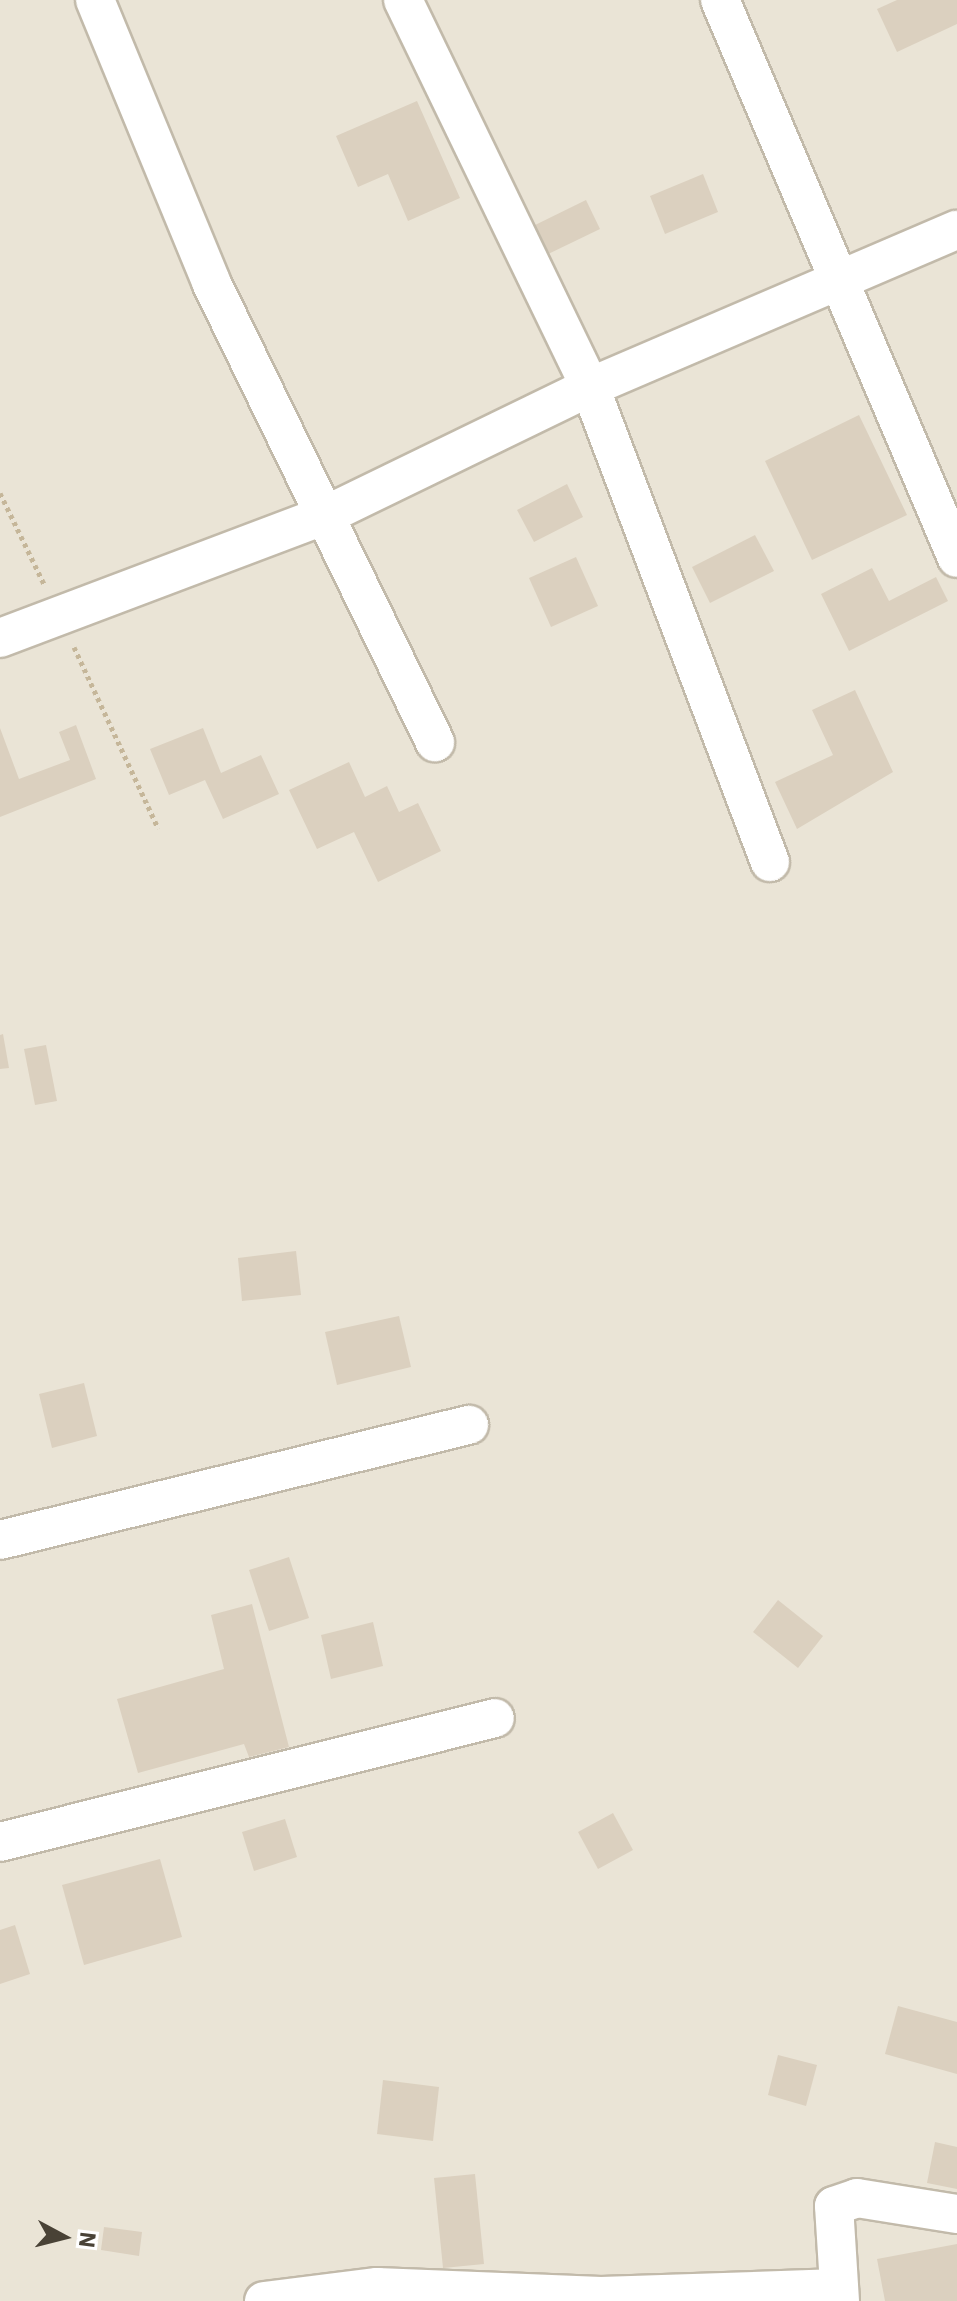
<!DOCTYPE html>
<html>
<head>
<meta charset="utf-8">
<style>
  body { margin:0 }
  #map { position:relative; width:957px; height:2301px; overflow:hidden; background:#f5f1e8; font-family:"IBM Plex Sans",sans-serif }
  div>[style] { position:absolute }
  .residential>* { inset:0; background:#eae4d6 }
  .building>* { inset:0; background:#dbd0bf }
  .path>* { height:5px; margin-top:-2.5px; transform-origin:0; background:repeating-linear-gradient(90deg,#c5b699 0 4px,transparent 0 8px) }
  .roads { filter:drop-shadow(2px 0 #c2baaa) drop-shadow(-2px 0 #c2baaa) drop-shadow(0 2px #c2baaa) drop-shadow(0 -2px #c2baaa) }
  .minor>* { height:38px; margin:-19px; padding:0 19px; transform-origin:19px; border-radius:19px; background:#fff }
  span { translate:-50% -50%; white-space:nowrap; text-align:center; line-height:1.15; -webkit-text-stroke:6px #fff; paint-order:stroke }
  .north { position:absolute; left:24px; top:2197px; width:80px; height:80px; -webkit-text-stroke:6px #fff; paint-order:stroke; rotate:97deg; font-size:22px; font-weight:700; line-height:32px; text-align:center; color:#494236 }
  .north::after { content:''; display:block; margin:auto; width:28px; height:36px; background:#494236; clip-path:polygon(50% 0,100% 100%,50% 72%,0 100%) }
</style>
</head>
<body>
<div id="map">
  <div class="residential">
    <div style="clip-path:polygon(0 0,957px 0,957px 2301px,0 2301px)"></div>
  </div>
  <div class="building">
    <div style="clip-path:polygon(897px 0,957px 0,957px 24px,897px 52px,877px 9px)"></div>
    <div style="clip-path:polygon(417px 101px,460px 198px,408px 221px,388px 174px,358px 187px,336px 136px)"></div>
    <div style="clip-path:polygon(703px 174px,718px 212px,665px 234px,650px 196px)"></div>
    <div style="clip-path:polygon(586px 200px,600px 229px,542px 257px,529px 228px)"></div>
    <div style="clip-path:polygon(859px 415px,907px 515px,812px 560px,765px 461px)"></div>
    <div style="clip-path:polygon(567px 484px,583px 517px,534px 542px,517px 510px)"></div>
    <div style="clip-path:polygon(755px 535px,774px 571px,710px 603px,692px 567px)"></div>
    <div style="clip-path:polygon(576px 557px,598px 606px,551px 627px,529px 578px)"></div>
    <div style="clip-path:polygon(872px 568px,889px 601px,936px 577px,948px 601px,849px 651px,821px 594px)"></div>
    <div style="clip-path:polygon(855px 690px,893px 772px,797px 829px,775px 782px,833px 755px,812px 710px)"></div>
    <div style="clip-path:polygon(76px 725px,96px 779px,0 817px,0 728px,19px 779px,70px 760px,59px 732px)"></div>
    <div style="clip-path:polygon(203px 728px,221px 773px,261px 755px,279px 794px,223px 819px,205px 780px,169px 795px,150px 749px)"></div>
    <div style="clip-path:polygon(349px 762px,365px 797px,387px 786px,399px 812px,418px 803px,441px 851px,378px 882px,354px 832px,317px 849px,289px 790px)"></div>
    <div style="clip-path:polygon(3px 1034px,9px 1068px,0 1069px,0 1035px)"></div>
    <div style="clip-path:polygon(46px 1045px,57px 1101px,35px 1105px,24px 1049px)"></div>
    <div style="clip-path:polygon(296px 1251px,301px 1295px,242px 1301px,238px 1258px)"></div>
    <div style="clip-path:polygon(399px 1316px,411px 1367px,337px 1385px,325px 1332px)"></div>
    <div style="clip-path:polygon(84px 1383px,97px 1436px,52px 1448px,39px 1394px)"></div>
    <div style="clip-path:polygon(289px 1557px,309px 1618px,269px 1631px,249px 1570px)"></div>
    <div style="clip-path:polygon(778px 1600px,823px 1636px,798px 1668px,753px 1632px)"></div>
    <div style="clip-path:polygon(252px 1604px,289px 1747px,249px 1757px,244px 1744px,138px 1773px,117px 1699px,224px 1669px,211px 1615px)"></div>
    <div style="clip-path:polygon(373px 1622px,383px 1666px,331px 1679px,321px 1635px)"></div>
    <div style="clip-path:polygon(613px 1813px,633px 1850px,598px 1869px,578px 1832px)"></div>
    <div style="clip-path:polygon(285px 1819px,297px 1857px,254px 1871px,242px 1832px)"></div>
    <div style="clip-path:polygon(160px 1859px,182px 1937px,84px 1965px,62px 1885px)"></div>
    <div style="clip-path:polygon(15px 1925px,30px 1974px,0 1984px,0 1930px)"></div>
    <div style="clip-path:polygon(898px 2006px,957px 2022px,957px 2074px,885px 2054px)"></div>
    <div style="clip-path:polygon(778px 2055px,817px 2065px,806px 2106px,768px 2095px)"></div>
    <div style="clip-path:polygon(383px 2080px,439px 2087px,433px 2141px,377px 2134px)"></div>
    <div style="clip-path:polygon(935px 2142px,957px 2147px,957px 2189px,927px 2183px)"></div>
    <div style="clip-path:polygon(475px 2174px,484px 2264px,443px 2268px,434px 2178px)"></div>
    <div style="clip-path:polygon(104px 2227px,142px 2232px,139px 2256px,101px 2250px)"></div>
    <div style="clip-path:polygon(957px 2244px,957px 2301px,885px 2301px,877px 2259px)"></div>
  </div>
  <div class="path">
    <div style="left:0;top:493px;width:101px;rotate:64.2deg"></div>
    <div style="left:74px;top:647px;width:200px;rotate:65.1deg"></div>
  </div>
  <div class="roads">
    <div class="minor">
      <div style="left:95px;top:0;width:305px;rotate:67.6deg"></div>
      <div style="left:211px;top:282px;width:512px;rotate:64.04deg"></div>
      <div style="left:403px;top:0;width:430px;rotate:64.2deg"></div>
      <div style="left:590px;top:387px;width:508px;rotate:69.25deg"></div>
      <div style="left:720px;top:0;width:606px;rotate:66.99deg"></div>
      <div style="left:0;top:638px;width:351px;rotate:-20.7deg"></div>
      <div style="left:328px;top:514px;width:291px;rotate:-25.9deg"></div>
      <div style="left:590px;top:387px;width:399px;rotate:-23.2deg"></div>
      <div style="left:0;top:1540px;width:483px;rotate:-13.8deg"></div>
      <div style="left:0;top:1842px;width:510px;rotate:-14.06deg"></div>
      <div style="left:264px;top:2301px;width:114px;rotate:-7.1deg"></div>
      <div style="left:377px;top:2287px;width:224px;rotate:2.3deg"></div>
      <div style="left:601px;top:2296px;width:238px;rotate:-1.9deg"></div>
      <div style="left:840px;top:2301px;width:95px;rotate:-93.6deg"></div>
      <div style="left:834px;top:2206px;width:24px;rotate:-19deg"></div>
      <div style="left:857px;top:2198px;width:101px;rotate:9.1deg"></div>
    </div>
  </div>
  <div class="north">N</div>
</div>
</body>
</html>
